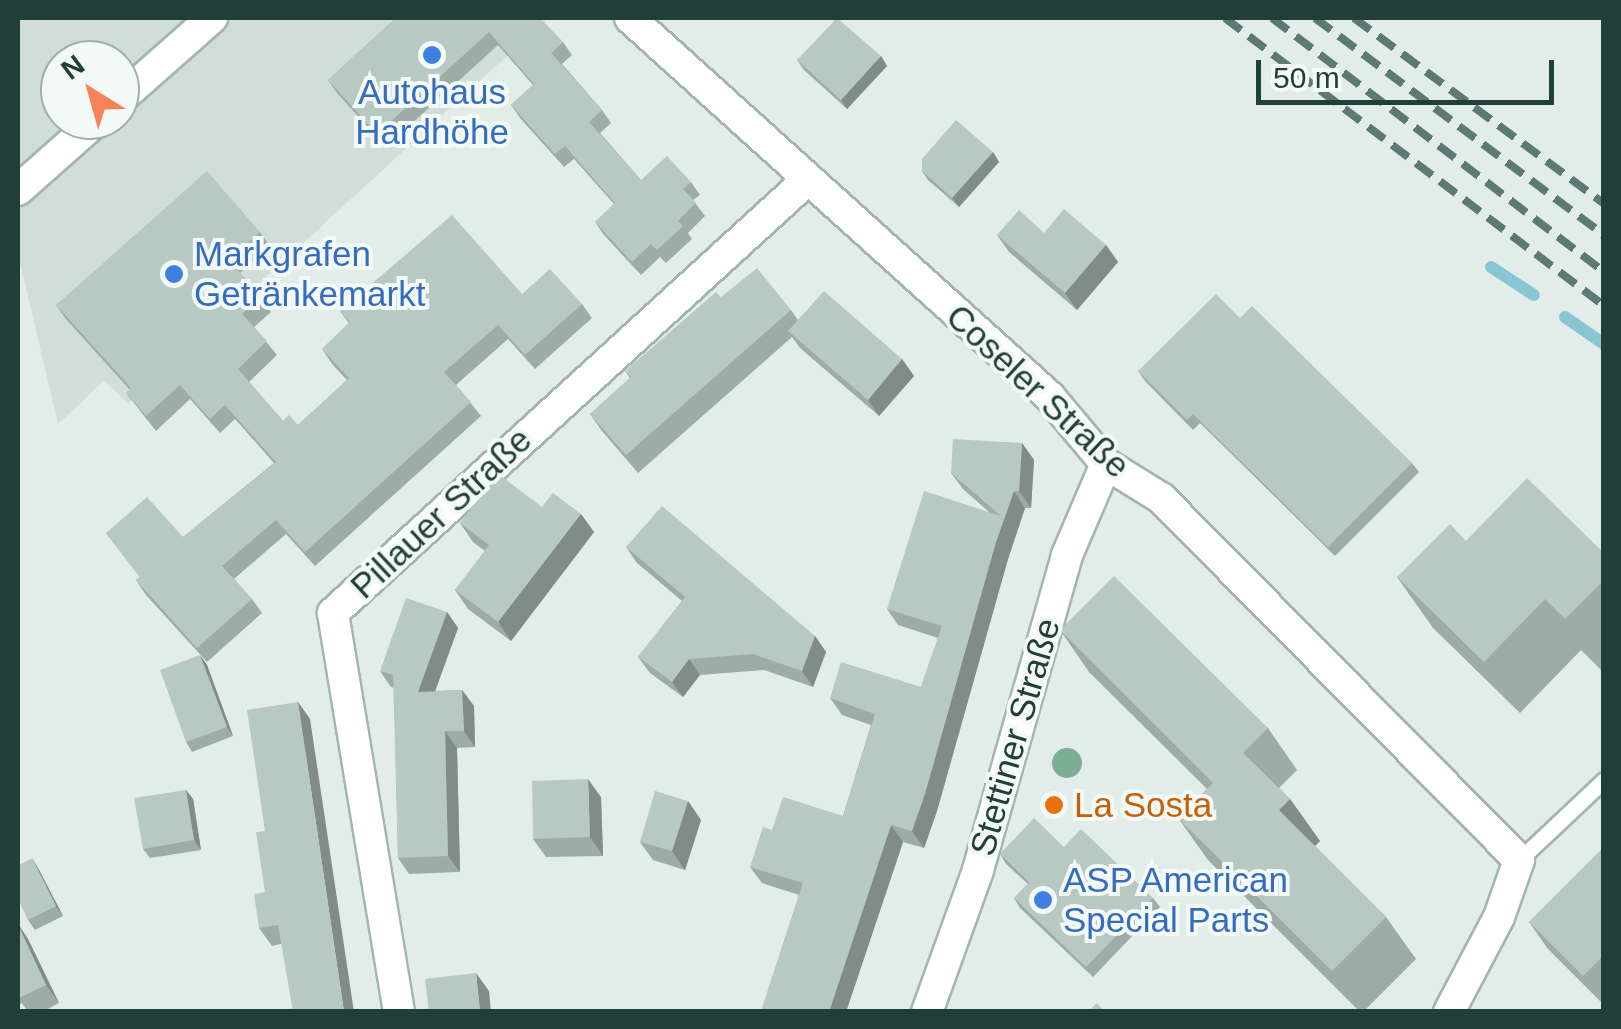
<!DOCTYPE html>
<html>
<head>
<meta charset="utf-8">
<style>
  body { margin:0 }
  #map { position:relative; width:1621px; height:1029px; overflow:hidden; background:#e2ede9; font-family:Helvetica,sans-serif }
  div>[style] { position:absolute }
  .built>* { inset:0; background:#d0ddd8 }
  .stream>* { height:12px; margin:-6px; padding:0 6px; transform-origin:6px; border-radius:6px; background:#88c6d4 }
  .roads { filter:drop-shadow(2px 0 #a4b5b0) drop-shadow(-2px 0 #a4b5b0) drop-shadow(0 2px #a4b5b0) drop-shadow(0 -2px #a4b5b0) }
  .service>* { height:15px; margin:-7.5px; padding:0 7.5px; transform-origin:7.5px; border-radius:7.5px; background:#fff }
  .minor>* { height:30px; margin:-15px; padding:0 15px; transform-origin:15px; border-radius:15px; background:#fff }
  .tertiary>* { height:30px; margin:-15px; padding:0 15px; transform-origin:15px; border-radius:15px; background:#fff }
  .rail>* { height:8px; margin-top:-4px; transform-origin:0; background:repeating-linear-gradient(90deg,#5c7a73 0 20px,transparent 0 30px) }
  .trees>* { width:30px; height:30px; margin:-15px; border-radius:50%; background:#7dad92 }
  .wall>* { inset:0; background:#9eaca7 }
  .shaded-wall>* { inset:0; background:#818c88 }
  .building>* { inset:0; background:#b8c8c2 }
  .dots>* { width:28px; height:28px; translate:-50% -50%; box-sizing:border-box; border:5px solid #f3f9f6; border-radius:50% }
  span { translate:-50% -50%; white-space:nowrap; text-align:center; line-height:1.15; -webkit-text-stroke:8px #f3f9f6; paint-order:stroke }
  .shop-label { font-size:35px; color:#366cbe }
  .left { translate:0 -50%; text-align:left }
  .street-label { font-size:35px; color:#213f38 }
  .food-label { font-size:35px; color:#c56008 }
  .frame { position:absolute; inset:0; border:20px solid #213f38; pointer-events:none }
  .north { position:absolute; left:40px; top:40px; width:100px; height:100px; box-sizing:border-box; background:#f3f9f6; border:2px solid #9fafaa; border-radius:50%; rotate:323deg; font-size:28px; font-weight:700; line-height:40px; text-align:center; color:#213f38 }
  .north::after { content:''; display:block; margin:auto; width:35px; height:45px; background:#f78257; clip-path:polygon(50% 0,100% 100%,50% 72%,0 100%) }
  .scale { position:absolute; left:1256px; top:60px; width:298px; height:45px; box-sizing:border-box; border:5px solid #213f38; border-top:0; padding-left:12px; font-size:30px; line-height:35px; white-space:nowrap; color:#213f38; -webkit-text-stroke:8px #f3f9f6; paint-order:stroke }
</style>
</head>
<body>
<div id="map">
  <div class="built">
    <div style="clip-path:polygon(evenodd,18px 18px,548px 18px,128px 404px,104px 381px,58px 424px,18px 254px,18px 18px,60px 60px,120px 60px,120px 120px,60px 120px,60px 60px)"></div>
  </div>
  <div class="stream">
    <div style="left:1491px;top:267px;width:51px;rotate:33.1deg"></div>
    <div style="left:1565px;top:317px;width:47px;rotate:34.7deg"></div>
  </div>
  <div class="roads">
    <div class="service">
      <div style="left:1519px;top:860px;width:117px;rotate:-43.3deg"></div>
    </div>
    <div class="minor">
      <div style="left:630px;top:18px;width:566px;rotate:42.06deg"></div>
      <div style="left:1050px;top:397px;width:87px;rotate:50.1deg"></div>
      <div style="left:1106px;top:464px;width:65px;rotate:31.7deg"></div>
      <div style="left:1161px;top:498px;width:509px;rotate:45.32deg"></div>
      <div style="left:1519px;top:860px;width:60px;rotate:109.3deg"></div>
      <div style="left:1499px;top:917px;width:107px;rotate:117.8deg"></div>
      <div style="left:399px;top:1012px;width:404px;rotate:-99.4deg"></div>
      <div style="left:333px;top:613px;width:639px;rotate:-42.4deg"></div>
      <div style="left:927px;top:1012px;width:151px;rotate:-70.2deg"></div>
      <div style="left:978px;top:870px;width:327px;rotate:-74.2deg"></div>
      <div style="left:1067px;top:555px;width:99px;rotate:-66.8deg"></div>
    </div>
    <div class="tertiary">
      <div style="left:120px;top:99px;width:123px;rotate:-41.4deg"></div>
      <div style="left:18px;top:190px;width:106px;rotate:-41.5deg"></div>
    </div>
  </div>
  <div class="rail">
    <div style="left:1225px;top:18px;width:476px;rotate:37.2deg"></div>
    <div style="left:1272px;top:18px;width:418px;rotate:37.4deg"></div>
    <div style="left:1315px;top:18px;width:361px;rotate:36.9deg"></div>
    <div style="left:1354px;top:18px;width:312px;rotate:36.6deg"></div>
  </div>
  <div class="trees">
    <div style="left:1067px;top:763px"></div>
  </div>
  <div class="wall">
    <div style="clip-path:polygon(396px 18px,563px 42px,572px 55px,562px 64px,602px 110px,611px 123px,600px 133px,641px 180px,691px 182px,700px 195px,693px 200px,705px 216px,688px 233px,692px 239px,666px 263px,660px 257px,641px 275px,604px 235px,595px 222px,614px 204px,574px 159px,564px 167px,520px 118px,511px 105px,533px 85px,498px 45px,386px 147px,337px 93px,328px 80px)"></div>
    <div style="clip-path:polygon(881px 56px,887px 66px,847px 109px,804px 70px,797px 60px)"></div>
    <div style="clip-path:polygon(993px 152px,999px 162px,959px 207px,928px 180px,922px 171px)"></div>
    <div style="clip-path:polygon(260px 232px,270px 246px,240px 273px,271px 312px,254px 327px,277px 355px,249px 382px,283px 421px,298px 425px,347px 380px,332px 364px,322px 349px,349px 323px,340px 311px,522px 294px,582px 304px,592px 318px,535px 369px,508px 339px,456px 385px,481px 416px,315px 566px,286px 534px,234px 579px,252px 599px,262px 613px,207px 662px,146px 595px,136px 580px,140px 577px,106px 533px,183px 537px,274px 463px,235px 419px,220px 433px,190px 399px,156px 431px,126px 393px,130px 390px,66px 319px,56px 305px)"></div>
    <div style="clip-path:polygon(1044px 233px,1106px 245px,1118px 262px,1077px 310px,1009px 252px,997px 235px)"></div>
    <div style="clip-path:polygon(721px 297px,791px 310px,798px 320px,902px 359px,914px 376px,879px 416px,800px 348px,792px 337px,638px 473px,602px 431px,590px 414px,630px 378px,625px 371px)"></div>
    <div style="clip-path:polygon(1240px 318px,1412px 463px,1419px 472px,1335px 556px,1200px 423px,1193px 430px,1145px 381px,1138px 371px)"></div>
    <div style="clip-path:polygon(1022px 443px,1034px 460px,1031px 508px,1025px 508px,1008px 559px,937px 811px,924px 848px,903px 842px,846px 1012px,761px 1012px,799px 895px,762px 883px,750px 867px,772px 830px,843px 816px,871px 725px,842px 715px,830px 698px,921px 687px,938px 638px,898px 625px,887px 609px,989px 512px,963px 489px,951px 473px)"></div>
    <div style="clip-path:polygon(542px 507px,581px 514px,594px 532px,511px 641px,468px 609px,455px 590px,485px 551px,473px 542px,460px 523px)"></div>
    <div style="clip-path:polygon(1466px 541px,1604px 553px,1604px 668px,1601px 670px,1581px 650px,1520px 713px,1433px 628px,1397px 577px)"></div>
    <div style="clip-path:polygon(626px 547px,815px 636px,826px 652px,813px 687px,764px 670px,700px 675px,683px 697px,650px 673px,638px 657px,682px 601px,637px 563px)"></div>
    <div style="clip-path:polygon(447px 612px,458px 628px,435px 691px,462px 690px,474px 706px,475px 747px,457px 748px,460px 872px,409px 874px,398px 858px,394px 688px,391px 687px,380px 671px)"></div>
    <div style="clip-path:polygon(1060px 630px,1268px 728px,1297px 770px,1279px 788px,1290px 799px,1320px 841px,1315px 846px,1386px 917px,1416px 959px,1363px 1012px,1360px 1012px,1208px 860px,1178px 818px,1207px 789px,1089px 672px)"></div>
    <div style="clip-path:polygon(200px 655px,207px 665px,233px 736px,192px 752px,186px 742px)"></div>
    <div style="clip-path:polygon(298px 702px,310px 719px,281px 944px,272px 946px,259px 928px,265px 892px,265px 831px)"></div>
    <div style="clip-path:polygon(186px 790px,193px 799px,201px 850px,150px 858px,143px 849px)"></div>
    <div style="clip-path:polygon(601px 797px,603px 856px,546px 857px,533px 839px)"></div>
    <div style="clip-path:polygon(688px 801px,701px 820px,685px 870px,653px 860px,640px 842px)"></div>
    <div style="clip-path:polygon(1604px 847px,1604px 1000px,1601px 1002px,1548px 949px,1529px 922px)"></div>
    <div style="clip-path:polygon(1000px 854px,1153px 898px,1160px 907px,1093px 977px,1020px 908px,1014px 898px,1028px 884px,1006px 864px)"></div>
    <div style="clip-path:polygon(32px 858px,38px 868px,63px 916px,35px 930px,28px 920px)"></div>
    <div style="clip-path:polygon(18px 924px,28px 939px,59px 1003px,42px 1012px,28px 1012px,22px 1003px,18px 1005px)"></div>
  </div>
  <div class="shaded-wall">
    <div style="clip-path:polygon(881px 56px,887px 66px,847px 109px,841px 100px)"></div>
    <div style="clip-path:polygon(993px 152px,999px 162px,959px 207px,952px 198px)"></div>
    <div style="clip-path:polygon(1106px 245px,1118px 262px,1077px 310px,1065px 293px)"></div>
    <div style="clip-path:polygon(902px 359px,914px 376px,879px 416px,868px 400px)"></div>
    <div style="clip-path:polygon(1022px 443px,1034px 460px,1031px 508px,1019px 491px)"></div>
    <div style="clip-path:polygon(1014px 491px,1025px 508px,1008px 559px,937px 811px,924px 848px,912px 831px,996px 542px)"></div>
    <div style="clip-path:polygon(581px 514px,594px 532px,511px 641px,498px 622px)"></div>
    <div style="clip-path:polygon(447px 612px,458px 628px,429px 708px,418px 692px)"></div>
    <div style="clip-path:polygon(815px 636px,826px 652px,813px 687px,802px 671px)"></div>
    <div style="clip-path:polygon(200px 655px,207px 665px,233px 736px,227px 727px)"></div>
    <div style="clip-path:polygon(689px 659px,700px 675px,683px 697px,672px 682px)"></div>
    <div style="clip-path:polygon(462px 690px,474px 706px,475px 747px,464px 731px)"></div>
    <div style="clip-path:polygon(298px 702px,310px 719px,354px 1012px,344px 1012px)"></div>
    <div style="clip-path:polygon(445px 731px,457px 748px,460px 872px,448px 856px)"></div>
    <div style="clip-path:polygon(588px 779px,601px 797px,603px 856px,590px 837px)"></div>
    <div style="clip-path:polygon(186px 790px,193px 799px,201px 850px,194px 840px)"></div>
    <div style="clip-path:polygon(1290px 799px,1320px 841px,1309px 852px,1279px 810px)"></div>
    <div style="clip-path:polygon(688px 801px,701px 820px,685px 870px,672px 851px)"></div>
    <div style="clip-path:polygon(891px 825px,903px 842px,846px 1012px,829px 1012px)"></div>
    <div style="clip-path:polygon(32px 858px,38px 868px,63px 916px,56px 906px)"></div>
    <div style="clip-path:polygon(18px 924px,28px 939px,59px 1003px,46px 985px)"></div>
    <div style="clip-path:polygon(476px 973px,489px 991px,491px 1012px,480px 1012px)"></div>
  </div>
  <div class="building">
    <div style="clip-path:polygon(396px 18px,540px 18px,563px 42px,551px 53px,602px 110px,589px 122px,641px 180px,667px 156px,691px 182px,683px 189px,696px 203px,678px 221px,683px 226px,657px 250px,651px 244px,632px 262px,595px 222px,615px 203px,565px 146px,555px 154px,511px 105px,534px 84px,489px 32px,377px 134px,328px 80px)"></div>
    <div style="clip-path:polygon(837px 18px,881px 56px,841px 100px,797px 60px)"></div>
    <div style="clip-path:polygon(956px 120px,993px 152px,952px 198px,922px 171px,922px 159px)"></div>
    <div style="clip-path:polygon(207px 171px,260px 232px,229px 260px,261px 297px,242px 314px,267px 341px,238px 369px,283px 421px,289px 415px,298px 425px,349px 378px,322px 349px,350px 322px,340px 311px,452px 215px,522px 294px,550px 269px,582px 304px,525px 355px,498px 325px,444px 372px,471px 402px,305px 552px,276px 520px,222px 566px,252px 599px,197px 648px,136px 580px,140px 577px,106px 533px,147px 497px,183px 537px,276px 462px,225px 405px,210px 419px,180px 385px,146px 416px,126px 393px,131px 388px,56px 305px)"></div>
    <div style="clip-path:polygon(1064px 209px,1106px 245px,1065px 293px,997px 235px,1019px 210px,1044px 233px)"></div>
    <div style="clip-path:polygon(757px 268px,791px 310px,626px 455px,590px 414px,631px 377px,625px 371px,716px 292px,721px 297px)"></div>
    <div style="clip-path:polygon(824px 291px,902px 359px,868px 400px,788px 331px)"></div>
    <div style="clip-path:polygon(1216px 294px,1240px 318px,1252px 306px,1412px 463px,1328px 547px,1193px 414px,1187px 420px,1138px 371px)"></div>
    <div style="clip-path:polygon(953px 439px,1022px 443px,1019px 491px,1014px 491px,996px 542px,925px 794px,912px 831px,891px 825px,829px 1012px,761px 1012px,803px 883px,750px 867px,763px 827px,772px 830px,783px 797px,843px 816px,875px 714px,830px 698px,841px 662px,921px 687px,942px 626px,887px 609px,924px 491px,1001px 516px,951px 473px)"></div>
    <div style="clip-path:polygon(498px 474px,542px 507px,553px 493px,581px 514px,498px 622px,455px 590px,489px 545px,460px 523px)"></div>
    <div style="clip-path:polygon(1527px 478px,1604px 553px,1604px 580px,1565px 619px,1545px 599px,1484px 662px,1397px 577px,1450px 524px,1466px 541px)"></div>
    <div style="clip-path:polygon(662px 506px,815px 636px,802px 671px,753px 654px,689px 659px,672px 682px,638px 657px,685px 597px,626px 547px)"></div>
    <div style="clip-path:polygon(1114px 576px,1268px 728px,1243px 753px,1290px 799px,1279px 810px,1386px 917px,1332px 971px,1178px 818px,1213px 783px,1060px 630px)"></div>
    <div style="clip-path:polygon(406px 598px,447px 612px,418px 692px,462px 690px,464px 731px,445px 731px,448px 856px,398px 858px,393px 675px,380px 671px)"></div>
    <div style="clip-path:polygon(200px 655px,227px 727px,186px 742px,160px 670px)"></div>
    <div style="clip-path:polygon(298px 702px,344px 1012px,293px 1012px,278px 925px,259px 928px,254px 894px,265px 892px,256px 832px,265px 831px,247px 710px)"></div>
    <div style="clip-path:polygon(588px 779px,590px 837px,533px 839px,532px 781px)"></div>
    <div style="clip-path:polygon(186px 790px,194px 840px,143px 849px,134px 798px)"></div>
    <div style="clip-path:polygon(655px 791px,688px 801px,672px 851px,640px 842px)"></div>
    <div style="clip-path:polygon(1034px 818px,1064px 847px,1081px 829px,1153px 898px,1086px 967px,1014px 898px,1029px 882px,1000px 854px)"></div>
    <div style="clip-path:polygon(1604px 847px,1604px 955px,1583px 976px,1529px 922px)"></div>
    <div style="clip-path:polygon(32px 858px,56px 906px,28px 920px,18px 899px,18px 866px)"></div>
    <div style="clip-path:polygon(18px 925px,46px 985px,19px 998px,18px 995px)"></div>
    <div style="clip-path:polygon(476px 973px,480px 1012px,429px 1012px,425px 979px)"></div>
    <div style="clip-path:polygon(1097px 1003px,1105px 1012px,1088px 1012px)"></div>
  </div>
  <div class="dots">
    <div style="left:432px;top:55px;background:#3f7fe0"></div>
    <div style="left:174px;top:274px;background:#3f7fe0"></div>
    <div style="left:1054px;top:805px;background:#e8710a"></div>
    <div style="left:1043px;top:900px;background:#3f7fe0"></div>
  </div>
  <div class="shop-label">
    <span style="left:432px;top:112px">Autohaus<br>Hardhöhe</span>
    <span class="left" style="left:194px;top:274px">Markgrafen<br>Getränkemarkt</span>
    <span class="left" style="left:1063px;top:900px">ASP American<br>Special Parts</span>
  </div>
  <div class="street-label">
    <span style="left:1038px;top:391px;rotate:43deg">Coseler Straße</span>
    <span style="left:441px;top:513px;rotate:-43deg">Pillauer Straße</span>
    <span style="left:1015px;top:737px;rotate:-74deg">Stettiner Straße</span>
  </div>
  <div class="food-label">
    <span class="left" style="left:1074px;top:805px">La Sosta</span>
  </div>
  <div class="frame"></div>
  <div class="north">N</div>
  <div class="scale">50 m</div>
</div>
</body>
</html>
